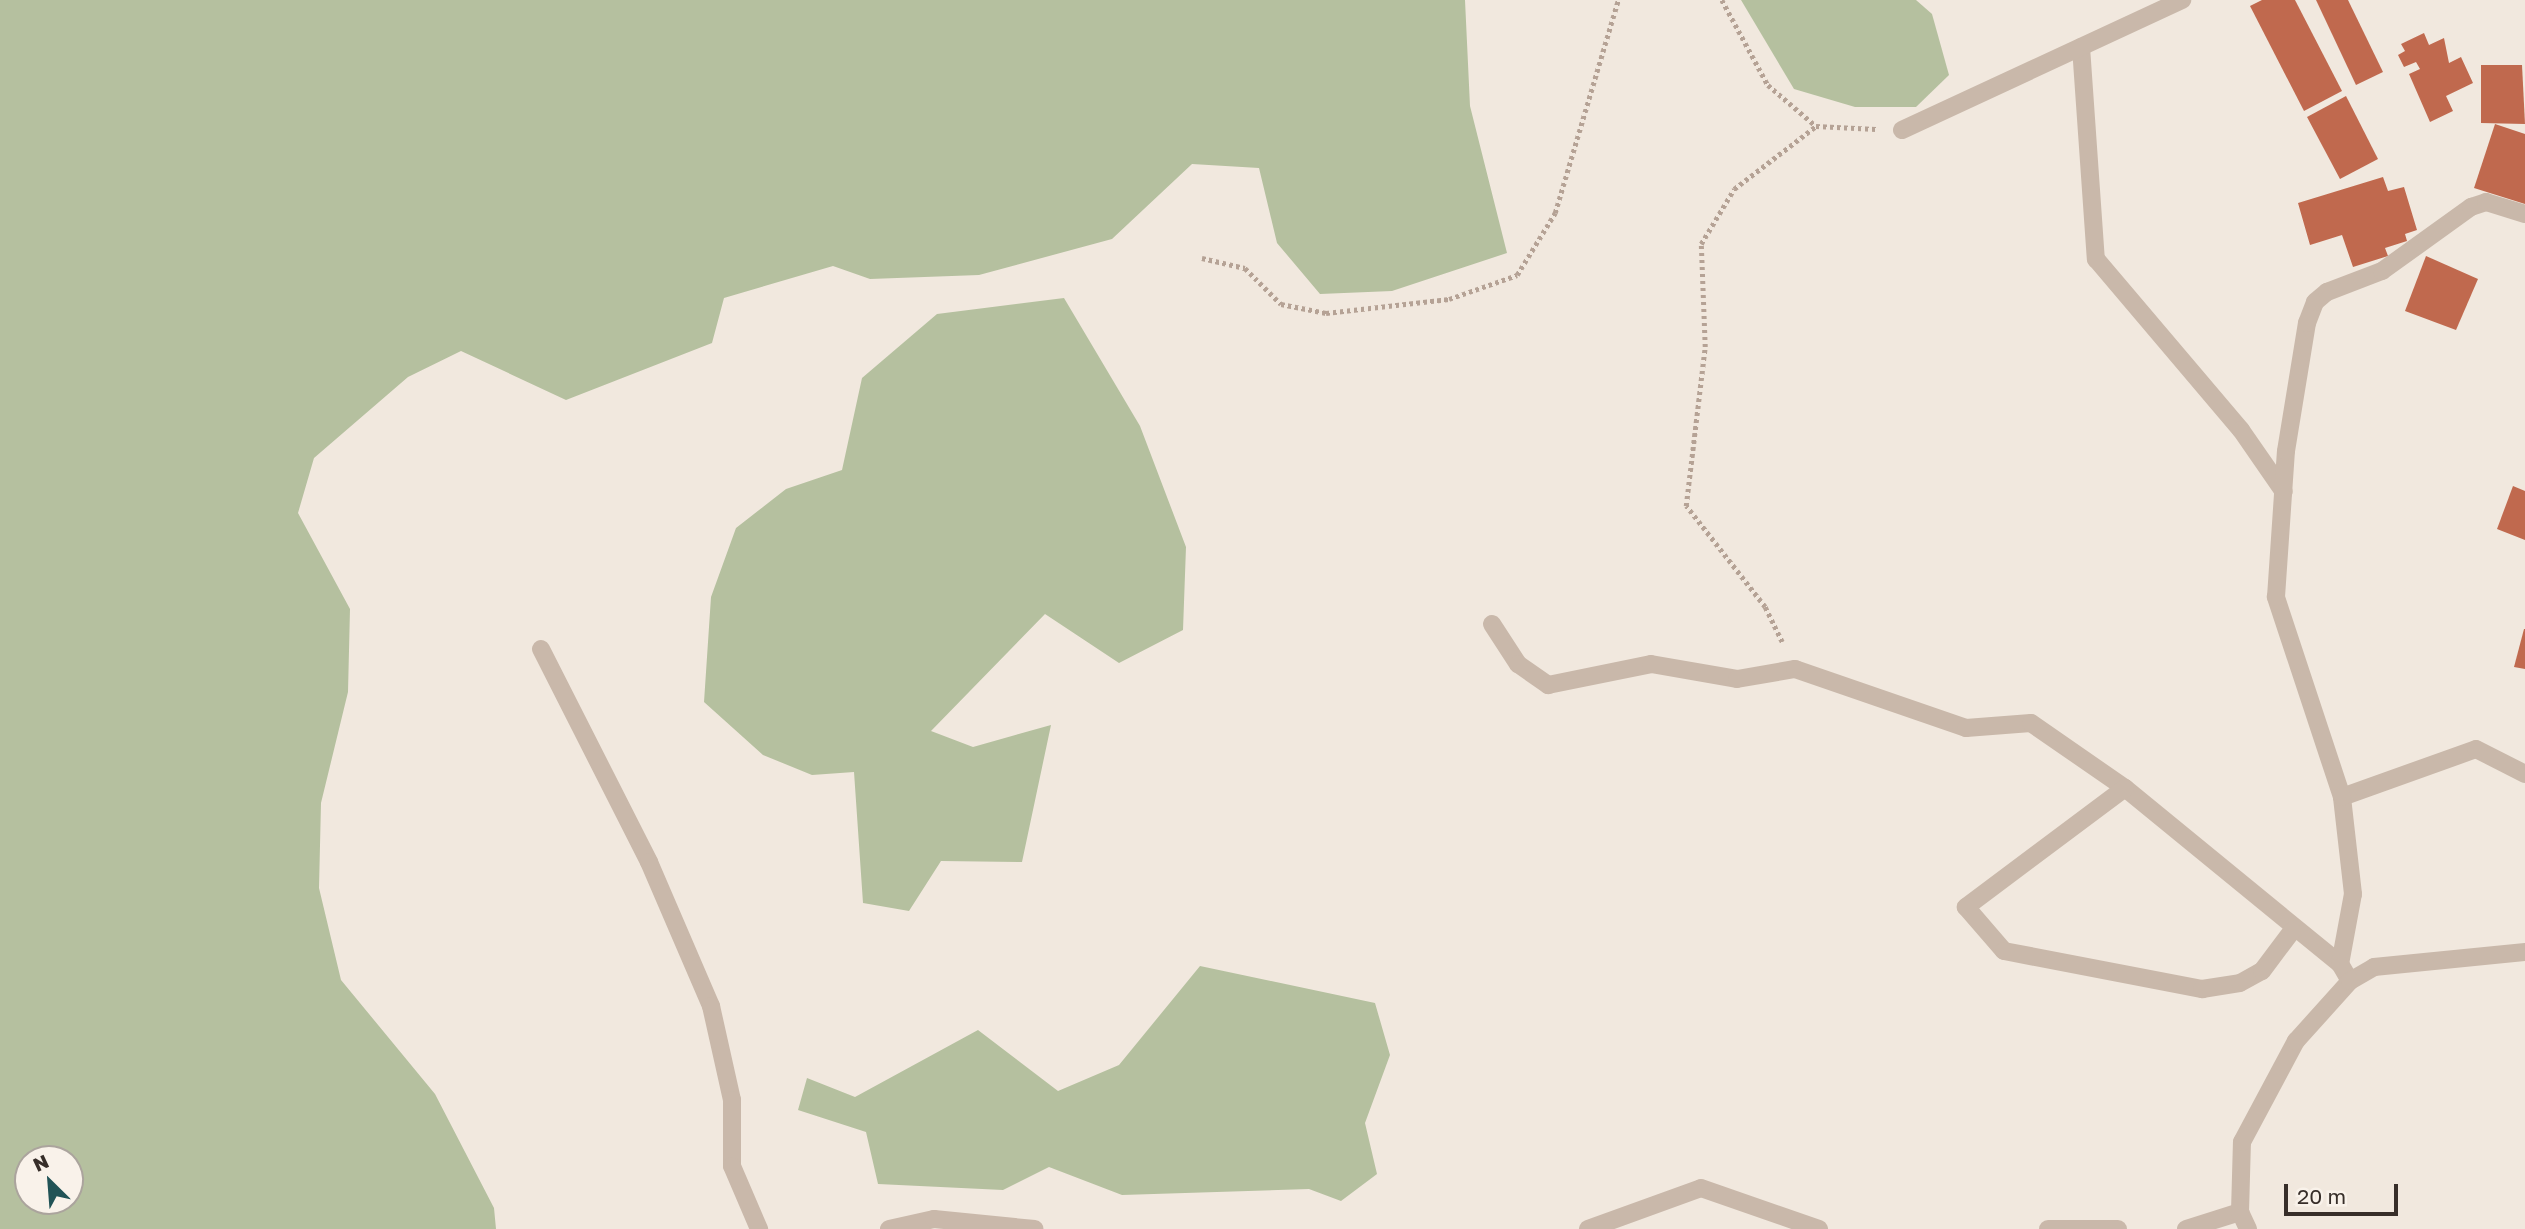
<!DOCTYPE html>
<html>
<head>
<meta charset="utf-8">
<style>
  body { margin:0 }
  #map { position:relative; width:2525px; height:1229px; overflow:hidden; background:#f1e8de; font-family:"Golos Text",sans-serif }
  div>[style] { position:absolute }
  .green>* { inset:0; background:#b5c09f }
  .building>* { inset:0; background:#c0694e }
  .path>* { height:4.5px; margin-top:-2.25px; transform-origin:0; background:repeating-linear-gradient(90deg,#b5a295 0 3.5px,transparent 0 7px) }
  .minor>* { height:18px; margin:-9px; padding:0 9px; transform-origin:9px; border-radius:9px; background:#c9b8aa }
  span { translate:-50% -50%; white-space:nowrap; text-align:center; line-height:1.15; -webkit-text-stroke:6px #f9f2ea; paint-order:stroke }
  .north { position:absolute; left:14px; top:1145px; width:70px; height:70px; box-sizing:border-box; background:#f9f2ea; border:2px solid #aba49d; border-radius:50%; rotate:335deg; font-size:19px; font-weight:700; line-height:28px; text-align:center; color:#372e29 }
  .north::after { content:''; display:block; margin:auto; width:24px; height:32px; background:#215356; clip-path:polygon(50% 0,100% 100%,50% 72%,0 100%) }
  .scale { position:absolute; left:2284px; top:1184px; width:114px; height:32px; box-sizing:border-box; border:4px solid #372e29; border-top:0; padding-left:9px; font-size:21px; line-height:24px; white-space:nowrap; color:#372e29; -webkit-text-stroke:5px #f9f2ea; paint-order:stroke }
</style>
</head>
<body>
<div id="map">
  <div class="green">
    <div style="clip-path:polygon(evenodd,0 0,1465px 0,1470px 106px,1507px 253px,1392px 291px,1320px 294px,1277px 243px,1259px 168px,1192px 164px,1112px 239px,979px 275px,870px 279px,833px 266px,724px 298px,712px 343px,566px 400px,461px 351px,408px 377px,314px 458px,298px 513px,350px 609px,348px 692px,321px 803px,319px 888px,341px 980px,435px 1094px,494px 1208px,496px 1229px,0 1229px,0 0,28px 1159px,70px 1159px,70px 1201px,28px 1201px,28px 1159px)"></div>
    <div style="clip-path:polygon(1741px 0,1916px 0,1932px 14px,1949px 75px,1916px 107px,1855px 107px,1794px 89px)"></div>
    <div style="clip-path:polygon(1064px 298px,1140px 426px,1186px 547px,1183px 630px,1119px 663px,1045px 614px,931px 731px,973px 747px,1051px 725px,1022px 862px,941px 861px,909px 911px,863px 903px,854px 772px,812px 775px,763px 755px,704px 702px,711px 597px,736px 528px,786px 489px,842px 470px,862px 378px,937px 314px)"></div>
    <div style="clip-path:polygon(1200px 966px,1375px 1003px,1390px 1055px,1365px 1123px,1377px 1174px,1341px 1201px,1309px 1189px,1122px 1195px,1049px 1167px,1003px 1190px,878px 1184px,866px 1132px,798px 1110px,807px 1078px,855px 1097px,978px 1030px,1058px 1091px,1119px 1065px)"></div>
  </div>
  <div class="building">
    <div style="clip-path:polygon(2262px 0,2295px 0,2342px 91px,2304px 111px,2250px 6px)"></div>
    <div style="clip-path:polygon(2316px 0,2348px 0,2383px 72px,2356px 85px)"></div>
    <div style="clip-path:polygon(2424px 33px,2429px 45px,2444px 38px,2449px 63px,2461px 57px,2473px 83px,2446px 96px,2453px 111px,2430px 122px,2409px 74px,2420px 69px,2416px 62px,2404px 67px,2398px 55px,2405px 51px,2401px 44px)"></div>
    <div style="clip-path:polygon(2481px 65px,2522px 65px,2525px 124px,2481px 123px)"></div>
    <div style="clip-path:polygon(2346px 96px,2378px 159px,2340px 179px,2307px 117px)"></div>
    <div style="clip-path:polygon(2495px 124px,2525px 134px,2525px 204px,2474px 188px)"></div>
    <div style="clip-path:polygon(2383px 177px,2388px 191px,2404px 187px,2417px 230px,2405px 234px,2407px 241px,2385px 248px,2388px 256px,2353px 267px,2342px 235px,2310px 245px,2298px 203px)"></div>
    <div style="clip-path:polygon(2426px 256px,2478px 279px,2456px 330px,2405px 311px)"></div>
    <div style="clip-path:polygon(2513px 486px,2525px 491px,2525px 540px,2497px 529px)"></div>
    <div style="clip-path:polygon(2524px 629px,2525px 629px,2525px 669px,2514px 667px)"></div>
  </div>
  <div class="path">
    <div style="left:1722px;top:0;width:97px;rotate:61.6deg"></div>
    <div style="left:1768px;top:85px;width:63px;rotate:40.5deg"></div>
    <div style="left:1816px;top:126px;width:60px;rotate:2.9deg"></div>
    <div style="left:1202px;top:258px;width:44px;rotate:13.1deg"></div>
    <div style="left:1245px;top:268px;width:51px;rotate:45deg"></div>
    <div style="left:1281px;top:304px;width:46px;rotate:11.3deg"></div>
    <div style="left:1326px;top:313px;width:124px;rotate:-6.5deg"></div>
    <div style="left:1449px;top:299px;width:72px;rotate:-19.4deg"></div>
    <div style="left:1517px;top:275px;width:73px;rotate:-58.5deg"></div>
    <div style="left:1555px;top:213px;width:222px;rotate:-73.5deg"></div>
    <div style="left:1782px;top:642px;width:39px;rotate:-116deg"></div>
    <div style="left:1765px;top:607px;width:128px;rotate:-128deg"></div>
    <div style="left:1686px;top:506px;width:160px;rotate:-83.2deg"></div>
    <div style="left:1705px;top:347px;width:103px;rotate:-92.2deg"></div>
    <div style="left:1701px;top:244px;width:64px;rotate:-59deg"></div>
    <div style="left:1734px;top:189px;width:103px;rotate:-37.5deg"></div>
  </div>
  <div class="minor">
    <div style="left:2081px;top:47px;width:213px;rotate:86deg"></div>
    <div style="left:2096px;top:259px;width:224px;rotate:49.7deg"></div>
    <div style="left:2241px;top:430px;width:75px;rotate:55.3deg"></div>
    <div style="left:1902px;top:130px;width:309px;rotate:-24.9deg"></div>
    <div style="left:1492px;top:624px;width:48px;rotate:57deg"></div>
    <div style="left:1518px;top:664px;width:37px;rotate:35deg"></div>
    <div style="left:1548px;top:685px;width:105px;rotate:-11.5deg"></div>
    <div style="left:1651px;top:664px;width:87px;rotate:9.9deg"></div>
    <div style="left:1737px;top:679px;width:59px;rotate:-9.8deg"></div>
    <div style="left:1795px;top:669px;width:181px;rotate:19deg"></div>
    <div style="left:1966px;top:728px;width:65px;rotate:-4.4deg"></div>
    <div style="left:2031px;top:723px;width:114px;rotate:34.7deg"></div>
    <div style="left:2125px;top:788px;width:278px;rotate:39.3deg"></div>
    <div style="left:541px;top:649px;width:239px;rotate:63.1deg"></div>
    <div style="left:649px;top:862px;width:157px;rotate:66.7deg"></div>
    <div style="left:711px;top:1006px;width:96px;rotate:77.4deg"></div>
    <div style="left:732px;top:1100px;width:66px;rotate:90deg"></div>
    <div style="left:732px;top:1166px;width:69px;rotate:66.8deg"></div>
    <div style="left:2125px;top:788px;width:199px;rotate:143.2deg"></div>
    <div style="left:1966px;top:907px;width:58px;rotate:49.2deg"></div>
    <div style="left:2004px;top:951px;width:202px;rotate:10.9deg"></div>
    <div style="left:2202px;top:989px;width:38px;rotate:-9deg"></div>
    <div style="left:2240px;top:983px;width:25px;rotate:-29deg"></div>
    <div style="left:2262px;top:971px;width:50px;rotate:-53.1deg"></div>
    <div style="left:2342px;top:797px;width:142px;rotate:-19.7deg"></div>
    <div style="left:2476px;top:749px;width:55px;rotate:27deg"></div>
    <div style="left:2350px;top:981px;width:20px;rotate:-120deg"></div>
    <div style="left:2340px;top:964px;width:71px;rotate:-79.5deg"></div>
    <div style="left:2353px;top:894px;width:98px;rotate:-96.5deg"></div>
    <div style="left:2342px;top:797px;width:211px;rotate:-108.3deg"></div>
    <div style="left:2276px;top:597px;width:146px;rotate:-86.1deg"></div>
    <div style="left:2286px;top:451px;width:130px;rotate:-80.7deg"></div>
    <div style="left:2307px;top:323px;width:22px;rotate:-69deg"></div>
    <div style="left:2315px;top:302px;width:16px;rotate:-40deg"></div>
    <div style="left:2327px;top:292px;width:59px;rotate:-20.9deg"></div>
    <div style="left:2382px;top:271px;width:110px;rotate:-35.7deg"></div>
    <div style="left:2471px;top:207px;width:16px;rotate:-18deg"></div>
    <div style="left:2486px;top:202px;width:41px;rotate:17.1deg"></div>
    <div style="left:889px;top:1229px;width:46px;rotate:-12.5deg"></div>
    <div style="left:934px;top:1219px;width:101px;rotate:5.7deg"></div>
    <div style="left:1588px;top:1229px;width:120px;rotate:-19.9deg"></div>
    <div style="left:1701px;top:1188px;width:125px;rotate:19.2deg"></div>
    <div style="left:2048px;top:1229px;width:70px"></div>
    <div style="left:2186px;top:1229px;width:57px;rotate:-17.5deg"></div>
    <div style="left:2248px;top:1229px;width:19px;rotate:-115deg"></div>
    <div style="left:2240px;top:1212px;width:70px;rotate:-88.4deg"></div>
    <div style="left:2242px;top:1142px;width:115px;rotate:-61.9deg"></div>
    <div style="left:2296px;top:1041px;width:81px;rotate:-48deg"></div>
    <div style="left:2350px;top:981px;width:28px;rotate:-30deg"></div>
    <div style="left:2374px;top:967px;width:152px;rotate:-5.7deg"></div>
  </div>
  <div class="north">N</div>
  <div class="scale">20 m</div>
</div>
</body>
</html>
